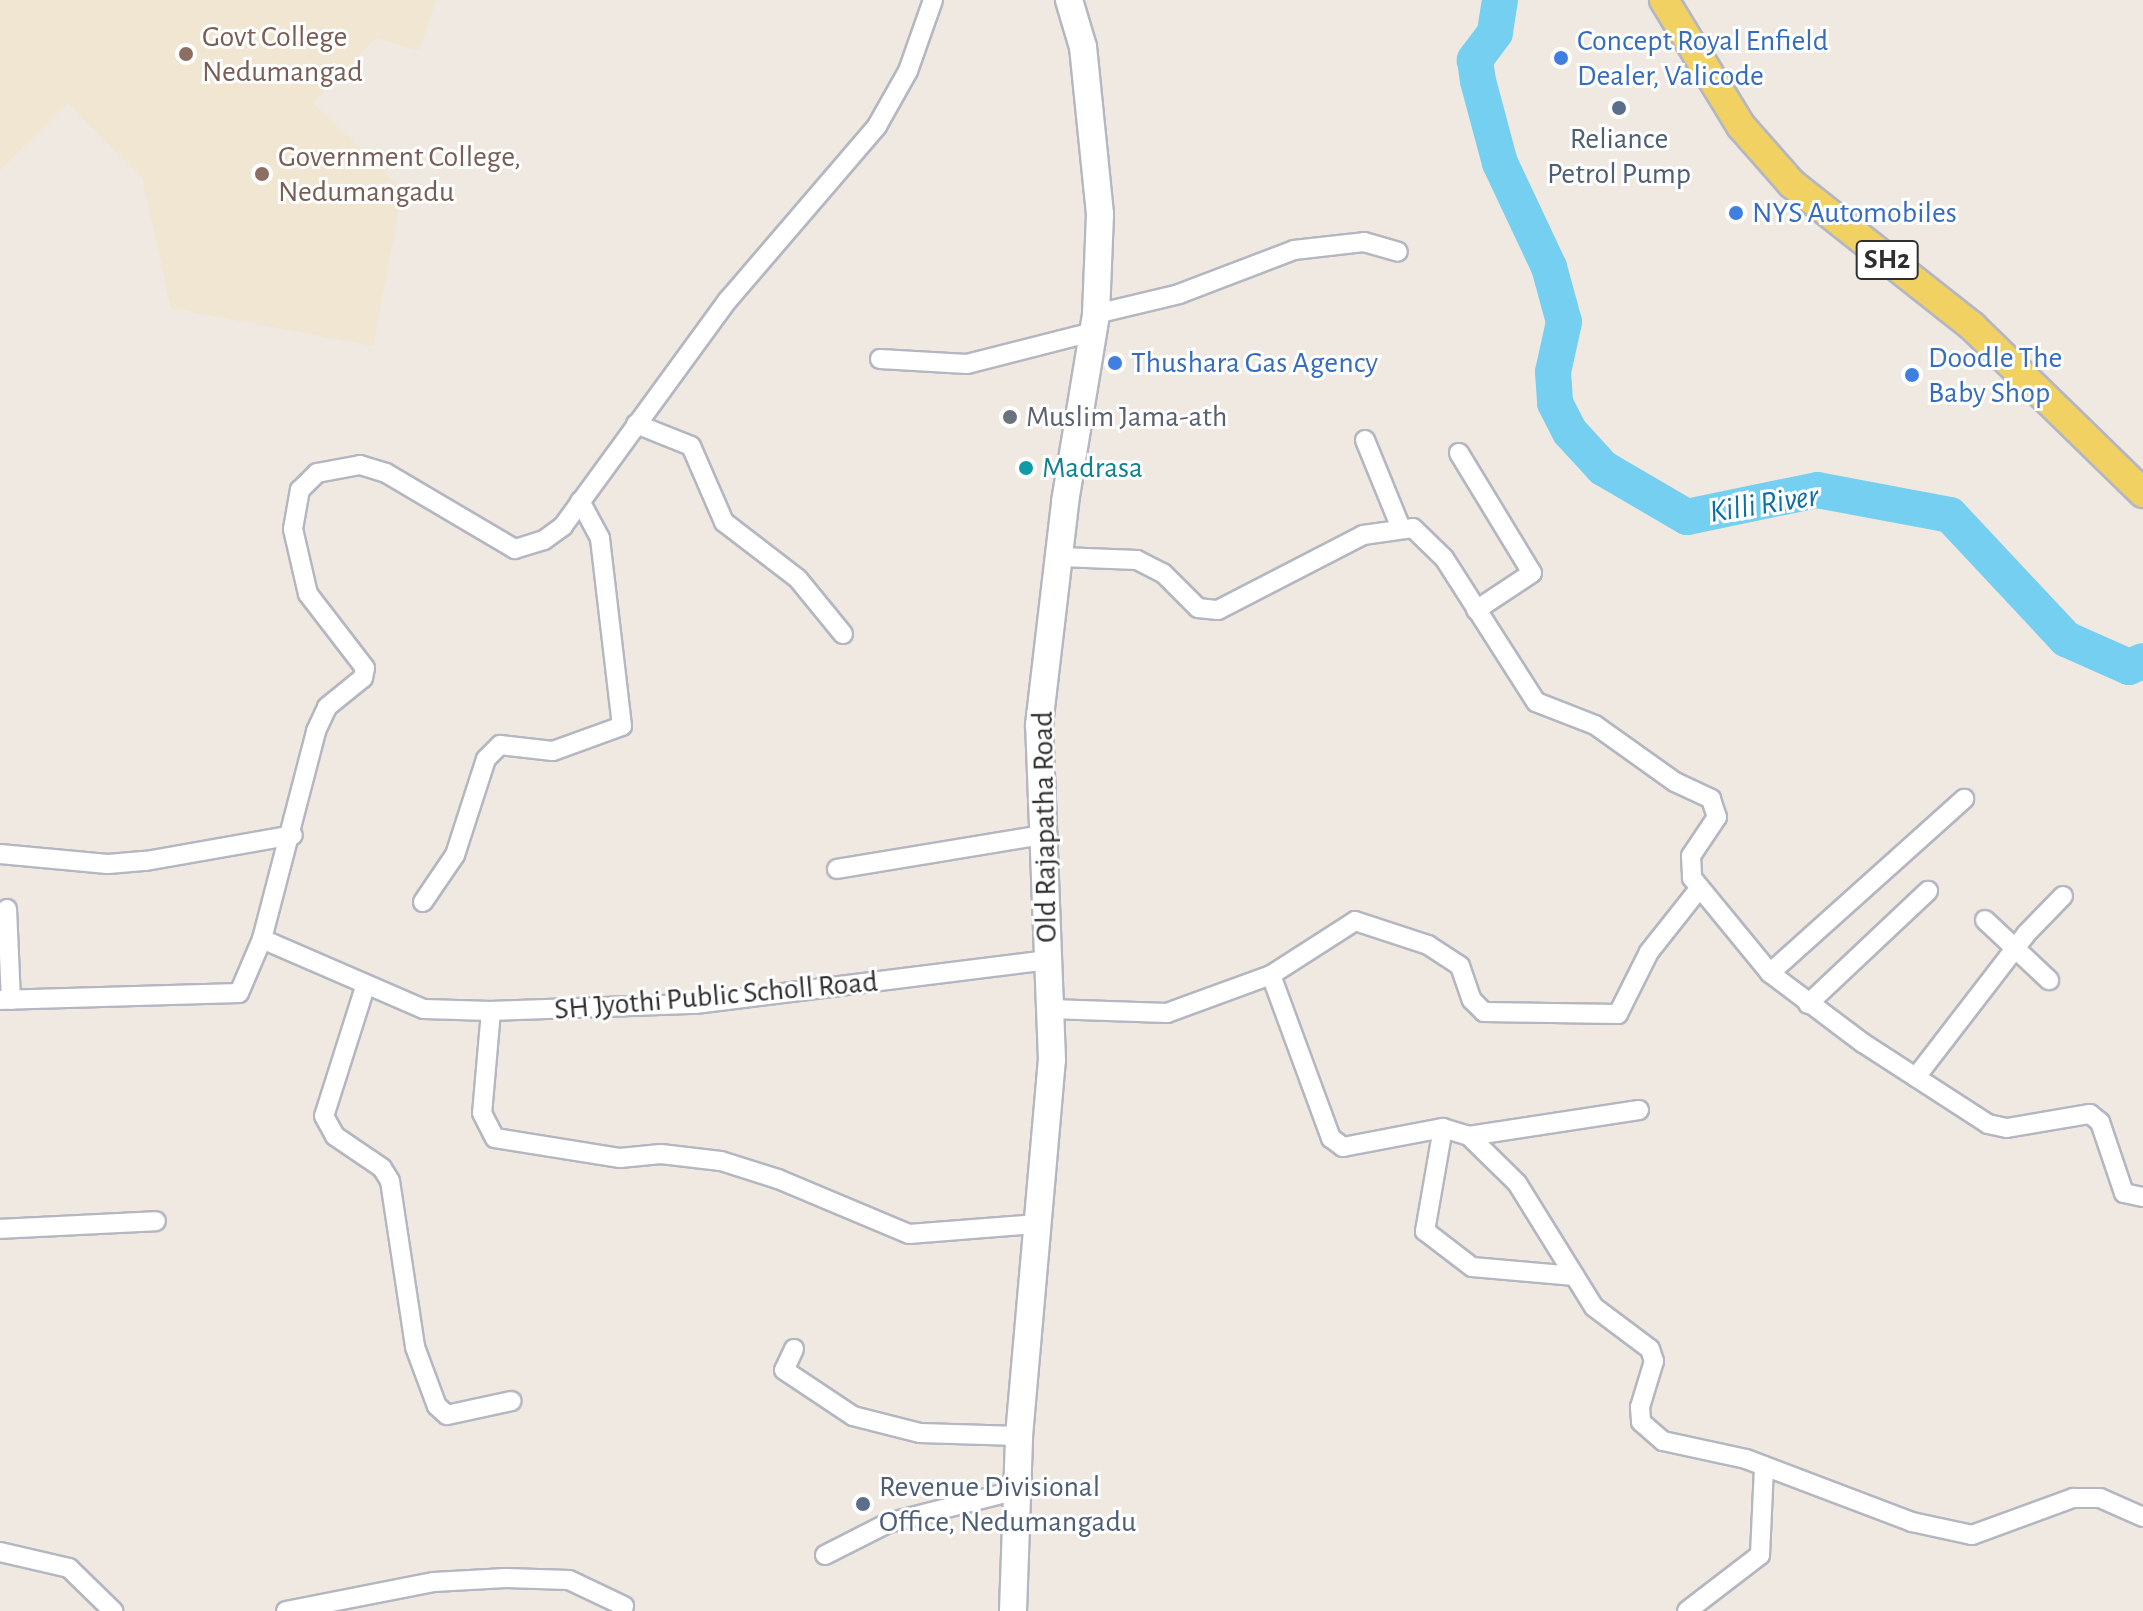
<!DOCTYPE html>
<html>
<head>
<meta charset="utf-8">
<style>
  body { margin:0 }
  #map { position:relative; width:2143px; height:1611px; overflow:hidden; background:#efe9e1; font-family:"Alegreya Sans",sans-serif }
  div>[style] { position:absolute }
  .education>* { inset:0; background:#f0e6d1 }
  .river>* { height:36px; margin:-18px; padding:0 18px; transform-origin:18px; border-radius:18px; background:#75cff0 }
  .roads { filter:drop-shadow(2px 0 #b4b7c1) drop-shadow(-2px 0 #b4b7c1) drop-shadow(0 2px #b4b7c1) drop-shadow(0 -2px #b4b7c1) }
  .street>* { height:18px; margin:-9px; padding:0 9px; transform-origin:9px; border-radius:9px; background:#fff }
  .secondary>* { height:26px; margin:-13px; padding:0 13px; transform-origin:13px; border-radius:13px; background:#fff }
  .primary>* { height:28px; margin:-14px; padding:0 14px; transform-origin:14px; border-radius:14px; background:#f2d163 }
  .dots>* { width:22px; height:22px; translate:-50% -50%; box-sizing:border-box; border:4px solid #fff; border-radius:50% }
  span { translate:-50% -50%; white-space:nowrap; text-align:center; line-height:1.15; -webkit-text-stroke:6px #fff; paint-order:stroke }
  .shield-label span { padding:2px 6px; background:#fff; border:2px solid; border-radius:6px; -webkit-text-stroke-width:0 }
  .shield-label { font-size:28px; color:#2e2e2e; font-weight:700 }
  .education-label { font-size:30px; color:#785e54 }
  .left { translate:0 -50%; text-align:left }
  .shop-label { font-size:30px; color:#366cbe }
  .service-label { font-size:30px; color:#4e5e75 }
  .worship-label { font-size:30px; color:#5b616d }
  .culture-label { font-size:30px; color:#0d838f }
  .street-label { font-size:30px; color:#2e2e2e }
  .water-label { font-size:32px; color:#0d6fa3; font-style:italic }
</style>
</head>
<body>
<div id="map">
  <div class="education">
    <div style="clip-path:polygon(0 0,436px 0,419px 51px,376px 38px,313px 103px,403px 190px,373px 346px,171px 308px,142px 178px,68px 103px,0 170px)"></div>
  </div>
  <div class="river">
    <div style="left:1500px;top:0;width:33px;rotate:99deg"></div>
    <div style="left:1495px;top:33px;width:34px;rotate:127deg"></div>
    <div style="left:1475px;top:60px;width:21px;rotate:82deg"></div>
    <div style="left:1478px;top:81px;width:85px;rotate:75deg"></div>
    <div style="left:1500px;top:163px;width:115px;rotate:64.8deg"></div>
    <div style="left:1549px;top:267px;width:57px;rotate:74.7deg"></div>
    <div style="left:1564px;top:322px;width:51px;rotate:102.4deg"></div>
    <div style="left:1553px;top:372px;width:31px;rotate:86deg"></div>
    <div style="left:1555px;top:403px;width:33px;rotate:63deg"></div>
    <div style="left:1570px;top:432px;width:49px;rotate:47.5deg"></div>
    <div style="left:1603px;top:468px;width:97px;rotate:30.3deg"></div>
    <div style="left:1687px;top:517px;width:133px;rotate:-11.7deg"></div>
    <div style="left:1817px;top:490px;width:135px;rotate:10.6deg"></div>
    <div style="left:1950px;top:515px;width:170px;rotate:46.9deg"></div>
    <div style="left:2066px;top:639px;width:69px;rotate:24deg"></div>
    <div style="left:2129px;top:667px;width:15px;rotate:-23deg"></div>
  </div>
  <div class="roads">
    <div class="street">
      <div style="left:1096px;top:314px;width:85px;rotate:-13.5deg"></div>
      <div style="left:1179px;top:294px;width:123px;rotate:-20.9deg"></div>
      <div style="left:1294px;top:250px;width:70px;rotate:-6.5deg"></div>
      <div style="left:1364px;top:242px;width:35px;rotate:16deg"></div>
      <div style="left:880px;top:359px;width:87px;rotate:3.3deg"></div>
      <div style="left:967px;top:364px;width:130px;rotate:-14.3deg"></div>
      <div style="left:636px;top:424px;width:59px;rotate:21.8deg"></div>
      <div style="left:691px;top:446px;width:83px;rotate:66.5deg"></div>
      <div style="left:724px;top:522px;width:93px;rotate:37.6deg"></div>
      <div style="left:798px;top:579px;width:71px;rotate:50.7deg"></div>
      <div style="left:1365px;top:440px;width:95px;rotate:67.8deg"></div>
      <div style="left:1459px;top:453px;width:140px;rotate:58.7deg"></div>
      <div style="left:1532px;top:573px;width:67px;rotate:146.5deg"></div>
      <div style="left:1061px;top:557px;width:76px;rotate:2.3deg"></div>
      <div style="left:1137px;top:560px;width:29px;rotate:27deg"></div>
      <div style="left:1163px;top:573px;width:49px;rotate:45deg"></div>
      <div style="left:1198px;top:608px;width:20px;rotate:6deg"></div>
      <div style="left:1218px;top:610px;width:163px;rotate:-27.3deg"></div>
      <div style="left:1363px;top:535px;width:50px;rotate:-8deg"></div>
      <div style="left:1413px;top:528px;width:43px;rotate:44.1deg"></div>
      <div style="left:1444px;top:558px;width:171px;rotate:57.4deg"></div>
      <div style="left:1536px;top:702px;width:63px;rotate:21.3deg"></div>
      <div style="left:1595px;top:725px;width:98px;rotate:35.5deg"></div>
      <div style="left:1675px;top:782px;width:40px;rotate:25deg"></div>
      <div style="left:1711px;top:799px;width:19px;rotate:72deg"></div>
      <div style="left:1717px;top:817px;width:47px;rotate:123.7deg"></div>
      <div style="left:1691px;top:856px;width:22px;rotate:87deg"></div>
      <div style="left:1692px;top:878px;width:123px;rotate:50.6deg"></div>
      <div style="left:1770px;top:973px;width:116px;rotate:37deg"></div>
      <div style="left:1863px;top:1043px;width:149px;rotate:32.9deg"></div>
      <div style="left:1988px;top:1124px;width:19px;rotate:12deg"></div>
      <div style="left:2007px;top:1128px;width:84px;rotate:-9.6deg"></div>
      <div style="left:2090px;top:1114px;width:13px;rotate:39deg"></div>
      <div style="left:2100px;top:1122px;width:75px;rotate:71.3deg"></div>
      <div style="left:2124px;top:1193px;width:19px;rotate:12deg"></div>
      <div style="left:0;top:854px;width:108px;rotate:5.3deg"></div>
      <div style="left:108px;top:864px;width:38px;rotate:-5deg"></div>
      <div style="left:146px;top:861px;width:149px;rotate:-10deg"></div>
      <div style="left:837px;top:869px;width:209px;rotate:-9.4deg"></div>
      <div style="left:423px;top:902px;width:57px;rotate:-55.8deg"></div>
      <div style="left:455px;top:855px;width:101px;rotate:-72.1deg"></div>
      <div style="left:486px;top:759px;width:20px;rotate:-45deg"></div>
      <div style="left:500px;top:745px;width:53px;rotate:6.5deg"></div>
      <div style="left:553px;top:751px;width:73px;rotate:-19.9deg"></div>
      <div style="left:622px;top:726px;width:189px;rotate:-96.7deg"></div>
      <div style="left:600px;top:538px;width:42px;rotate:-118.4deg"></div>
      <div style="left:7px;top:909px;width:91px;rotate:87.5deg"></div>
      <div style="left:1985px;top:920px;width:88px;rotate:43.2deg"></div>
      <div style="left:262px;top:939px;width:215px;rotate:-75.4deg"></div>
      <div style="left:316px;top:731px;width:26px;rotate:-65deg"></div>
      <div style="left:327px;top:707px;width:46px;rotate:-38.9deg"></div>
      <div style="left:363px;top:678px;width:10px;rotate:-79deg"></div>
      <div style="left:365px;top:668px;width:93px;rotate:-127.6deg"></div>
      <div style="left:308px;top:594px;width:67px;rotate:-103deg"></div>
      <div style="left:293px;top:529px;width:40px;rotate:-80deg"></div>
      <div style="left:300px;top:490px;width:24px;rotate:-45deg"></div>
      <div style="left:317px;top:473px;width:44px;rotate:-10.5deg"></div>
      <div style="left:360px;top:465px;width:27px;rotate:17deg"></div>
      <div style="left:386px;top:473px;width:150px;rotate:30.5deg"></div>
      <div style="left:515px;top:549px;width:30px;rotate:-17deg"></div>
      <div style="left:544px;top:540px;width:24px;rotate:-36deg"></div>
      <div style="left:563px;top:526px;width:280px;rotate:-53.9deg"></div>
      <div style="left:728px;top:300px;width:229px;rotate:-49.4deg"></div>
      <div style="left:877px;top:126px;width:63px;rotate:-60.6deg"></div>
      <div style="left:908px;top:71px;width:75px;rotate:-70.6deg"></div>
      <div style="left:1770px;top:973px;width:261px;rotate:-41.9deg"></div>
      <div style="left:1271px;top:975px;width:174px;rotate:69.8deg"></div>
      <div style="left:1331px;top:1138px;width:15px;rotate:37deg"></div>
      <div style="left:1343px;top:1147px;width:102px;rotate:-10.8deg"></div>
      <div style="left:1443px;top:1128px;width:27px;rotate:17deg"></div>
      <div style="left:1469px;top:1136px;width:67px;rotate:44.4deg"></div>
      <div style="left:1517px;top:1183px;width:146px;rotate:58.2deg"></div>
      <div style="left:1594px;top:1307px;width:70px;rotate:36.9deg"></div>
      <div style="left:1650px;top:1349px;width:13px;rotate:72deg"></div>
      <div style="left:1654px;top:1361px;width:48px;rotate:106.9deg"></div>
      <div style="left:1640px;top:1407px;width:15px;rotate:86deg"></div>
      <div style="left:1641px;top:1422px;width:29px;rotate:41deg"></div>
      <div style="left:1663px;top:1441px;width:85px;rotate:12.2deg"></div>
      <div style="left:1746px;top:1459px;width:178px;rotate:20.8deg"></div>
      <div style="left:1912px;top:1522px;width:61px;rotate:12.2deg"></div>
      <div style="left:1972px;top:1535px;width:108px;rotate:-20.1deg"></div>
      <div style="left:2073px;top:1498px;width:27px"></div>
      <div style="left:2100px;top:1498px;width:47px;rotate:23.8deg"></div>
      <div style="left:365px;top:987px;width:135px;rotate:107.6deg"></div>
      <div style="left:324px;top:1116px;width:23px;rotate:61deg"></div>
      <div style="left:335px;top:1136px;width:57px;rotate:34.2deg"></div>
      <div style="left:382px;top:1168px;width:15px;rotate:58deg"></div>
      <div style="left:390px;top:1181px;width:168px;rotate:81.4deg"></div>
      <div style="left:415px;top:1347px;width:63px;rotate:69.6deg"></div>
      <div style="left:437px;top:1406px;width:13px;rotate:42deg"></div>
      <div style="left:447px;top:1415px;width:66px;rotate:-12.2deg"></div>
      <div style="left:0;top:1000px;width:239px;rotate:-1.7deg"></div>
      <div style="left:239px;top:993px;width:59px;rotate:-66.9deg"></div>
      <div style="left:262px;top:939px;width:176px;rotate:23.4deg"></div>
      <div style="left:424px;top:1009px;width:67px;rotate:1.7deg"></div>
      <div style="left:491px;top:1011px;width:204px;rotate:-2deg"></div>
      <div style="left:695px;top:1004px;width:356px;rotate:-7.1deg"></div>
      <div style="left:1808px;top:1004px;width:165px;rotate:-43.3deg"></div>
      <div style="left:1050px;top:1009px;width:117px;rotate:2deg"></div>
      <div style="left:1167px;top:1013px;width:111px;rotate:-20.1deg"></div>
      <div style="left:1271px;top:975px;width:100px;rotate:-32.7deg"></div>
      <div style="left:1355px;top:921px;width:77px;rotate:18.2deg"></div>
      <div style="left:1428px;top:945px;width:38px;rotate:33deg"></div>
      <div style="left:1460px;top:966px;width:36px;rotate:71deg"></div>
      <div style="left:1472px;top:1000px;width:17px;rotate:45deg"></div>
      <div style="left:1484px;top:1012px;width:134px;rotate:0.9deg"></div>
      <div style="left:1618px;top:1014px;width:69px;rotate:-63.4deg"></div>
      <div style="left:1649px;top:952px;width:80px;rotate:-51.6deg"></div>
      <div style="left:491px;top:1011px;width:102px;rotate:95deg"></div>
      <div style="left:482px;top:1113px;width:28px;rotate:63deg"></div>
      <div style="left:495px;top:1138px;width:127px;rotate:9.1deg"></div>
      <div style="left:620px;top:1158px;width:41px;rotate:-5.6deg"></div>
      <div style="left:661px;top:1154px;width:60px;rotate:6.7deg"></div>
      <div style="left:721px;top:1161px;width:60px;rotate:17.5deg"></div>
      <div style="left:778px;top:1179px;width:142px;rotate:22.8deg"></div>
      <div style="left:909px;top:1234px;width:126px;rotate:-4.5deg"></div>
      <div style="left:1916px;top:1077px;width:180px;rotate:-52.4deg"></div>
      <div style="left:2026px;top:934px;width:53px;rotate:-45.8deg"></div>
      <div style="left:1443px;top:1128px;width:105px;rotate:99.9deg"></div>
      <div style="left:1425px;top:1231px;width:59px;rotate:37.5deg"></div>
      <div style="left:1472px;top:1267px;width:103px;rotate:5deg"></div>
      <div style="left:1469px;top:1136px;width:172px;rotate:-8.7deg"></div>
      <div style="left:0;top:1229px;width:156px;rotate:-2.9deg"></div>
      <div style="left:794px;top:1349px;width:23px;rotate:115deg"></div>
      <div style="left:784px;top:1370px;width:83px;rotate:33.7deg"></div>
      <div style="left:853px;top:1416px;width:69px;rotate:14.2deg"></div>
      <div style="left:920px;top:1433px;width:99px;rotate:1.7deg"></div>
      <div style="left:0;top:1552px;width:71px;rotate:13.1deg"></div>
      <div style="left:69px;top:1568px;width:62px;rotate:44.3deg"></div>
      <div style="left:825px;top:1555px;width:71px;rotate:-26.9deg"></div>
      <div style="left:888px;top:1523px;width:133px;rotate:-14.3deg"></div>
      <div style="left:286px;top:1611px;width:151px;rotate:-11.1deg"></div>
      <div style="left:434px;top:1582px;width:72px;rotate:-3.2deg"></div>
      <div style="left:506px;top:1578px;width:63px;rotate:1.8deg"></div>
      <div style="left:569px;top:1580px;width:61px;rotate:25.3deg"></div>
      <div style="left:1687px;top:1611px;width:92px;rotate:-37.5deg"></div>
      <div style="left:1760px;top:1555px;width:89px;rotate:-87.4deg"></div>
    </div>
    <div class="secondary">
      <div style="left:1013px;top:1611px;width:175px;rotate:-88deg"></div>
      <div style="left:1019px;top:1436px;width:377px;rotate:-85deg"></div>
      <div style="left:1052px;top:1060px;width:335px;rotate:-92.2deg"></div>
      <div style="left:1039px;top:725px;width:225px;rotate:-83.3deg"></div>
      <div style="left:1065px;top:502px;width:191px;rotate:-80.6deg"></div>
      <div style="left:1096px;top:314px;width:100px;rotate:-87.7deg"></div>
      <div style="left:1100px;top:214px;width:168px;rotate:-95.8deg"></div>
      <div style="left:1083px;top:47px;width:49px;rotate:-106.6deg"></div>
    </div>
    <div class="primary">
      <div style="left:1664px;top:0;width:148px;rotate:58.6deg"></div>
      <div style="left:1741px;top:126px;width:77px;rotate:48.7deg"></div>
      <div style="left:1792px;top:184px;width:229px;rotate:38.3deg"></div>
      <div style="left:1972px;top:326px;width:239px;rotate:44.3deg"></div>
    </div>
  </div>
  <div class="dots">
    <div style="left:186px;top:54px;background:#8d6e63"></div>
    <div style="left:1561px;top:58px;background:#3f7fe0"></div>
    <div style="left:1619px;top:108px;background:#5c6f8a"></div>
    <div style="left:262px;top:174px;background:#8d6e63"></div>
    <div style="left:1736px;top:213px;background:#3f7fe0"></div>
    <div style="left:1115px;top:363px;background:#3f7fe0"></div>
    <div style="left:1912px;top:375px;background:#3f7fe0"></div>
    <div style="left:1010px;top:417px;background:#6b7280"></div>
    <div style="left:1026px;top:468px;background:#0f9aa8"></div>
    <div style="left:863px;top:1504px;background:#5c6f8a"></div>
  </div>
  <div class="shield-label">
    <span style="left:1887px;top:260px">SH2</span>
  </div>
  <div class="education-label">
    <span class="left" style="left:202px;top:54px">Govt College<br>Nedumangad</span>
    <span class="left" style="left:278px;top:174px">Government College,<br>Nedumangadu</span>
  </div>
  <div class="shop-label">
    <span class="left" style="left:1577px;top:58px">Concept Royal Enfield<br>Dealer, Valicode</span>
    <span class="left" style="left:1752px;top:213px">NYS Automobiles</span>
    <span class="left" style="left:1928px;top:375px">Doodle The<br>Baby Shop</span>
    <span class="left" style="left:1131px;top:363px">Thushara Gas Agency</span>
  </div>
  <div class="service-label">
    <span style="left:1619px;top:156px">Reliance<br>Petrol Pump</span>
    <span class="left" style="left:879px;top:1504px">Revenue Divisional<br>Office, Nedumangadu</span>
  </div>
  <div class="worship-label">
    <span class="left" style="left:1026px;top:417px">Muslim Jama-ath</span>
  </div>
  <div class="culture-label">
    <span class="left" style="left:1042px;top:468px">Madrasa</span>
  </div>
  <div class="street-label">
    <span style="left:1045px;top:827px;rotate:-91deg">Old Rajapatha Road</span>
    <span style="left:716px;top:996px;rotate:-5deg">SH Jyothi Public Scholl Road</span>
  </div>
  <div class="water-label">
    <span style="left:1764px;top:504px;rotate:-9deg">Killi River</span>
  </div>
</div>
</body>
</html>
